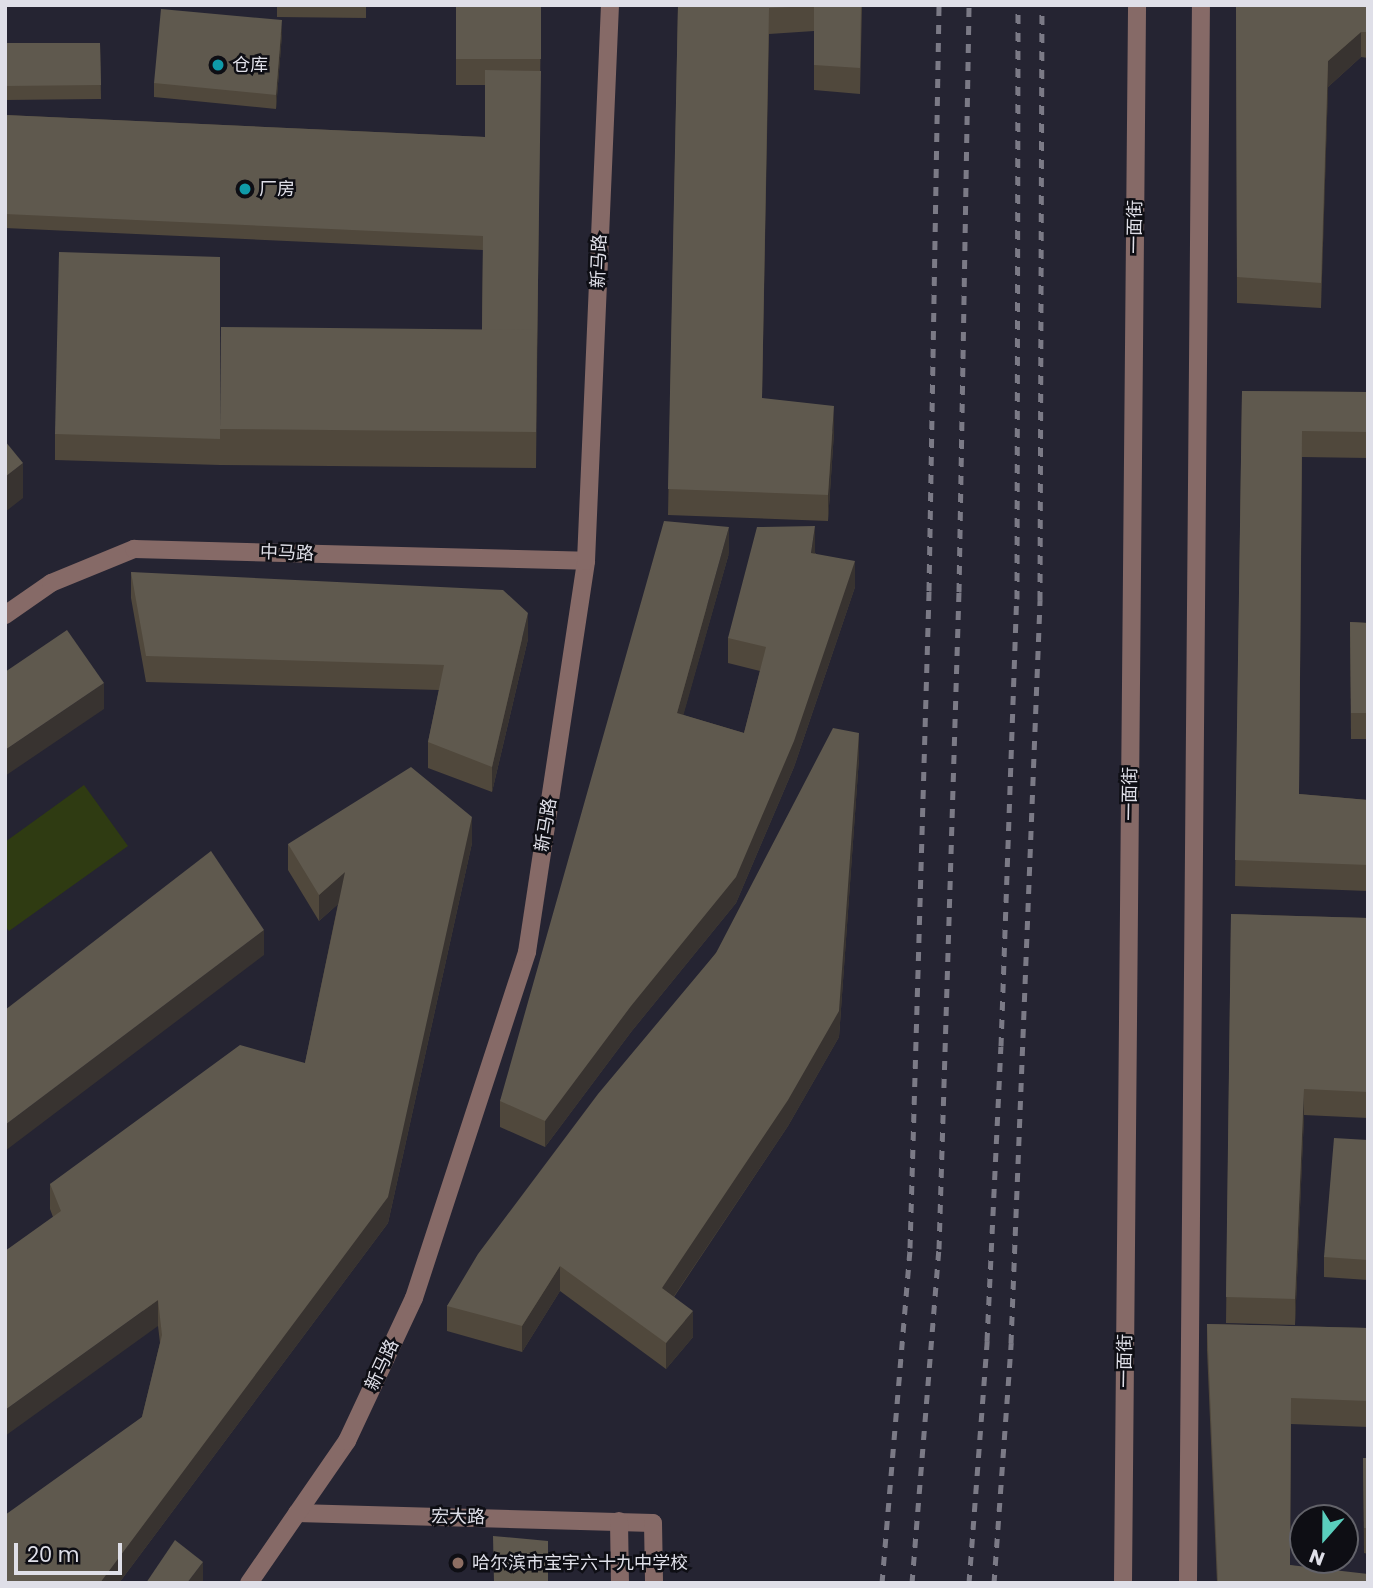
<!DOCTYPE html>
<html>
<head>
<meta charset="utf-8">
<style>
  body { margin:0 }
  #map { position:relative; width:1373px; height:1588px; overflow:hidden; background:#252432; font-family:Poppins,"Noto Sans SC",sans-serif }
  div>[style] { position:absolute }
  .green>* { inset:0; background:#2f3b12 }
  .secondary>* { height:18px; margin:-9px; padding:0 9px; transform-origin:9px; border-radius:9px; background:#866a67 }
  .rail>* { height:5px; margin-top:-2.5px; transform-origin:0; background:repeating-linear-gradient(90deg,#7b7a86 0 9px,transparent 0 18px) }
  .wall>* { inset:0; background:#50483c }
  .shaded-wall>* { inset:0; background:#383330 }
  .building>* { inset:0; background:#5f594e }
  .dots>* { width:19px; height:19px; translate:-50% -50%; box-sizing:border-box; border:4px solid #0e0e14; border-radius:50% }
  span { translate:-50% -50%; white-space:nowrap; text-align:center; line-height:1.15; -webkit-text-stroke:5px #0e0e14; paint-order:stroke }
  .poi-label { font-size:18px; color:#dfdfe8 }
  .left { translate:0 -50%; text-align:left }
  .street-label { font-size:18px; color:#dfdfe8 }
  .frame { position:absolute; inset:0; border:7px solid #dfdfe8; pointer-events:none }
  .north { position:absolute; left:1289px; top:1504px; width:70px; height:70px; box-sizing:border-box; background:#0e0e14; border:2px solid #626269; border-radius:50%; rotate:201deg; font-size:19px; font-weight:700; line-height:28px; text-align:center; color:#dfdfe8 }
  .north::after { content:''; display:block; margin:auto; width:24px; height:32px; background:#5acebd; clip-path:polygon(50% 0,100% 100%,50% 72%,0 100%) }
  .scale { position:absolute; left:14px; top:1543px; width:108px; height:32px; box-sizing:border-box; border:4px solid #dfdfe8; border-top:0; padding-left:9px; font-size:21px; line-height:24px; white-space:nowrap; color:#dfdfe8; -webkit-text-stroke:5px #0e0e14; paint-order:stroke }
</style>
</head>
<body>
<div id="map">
  <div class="green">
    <div style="clip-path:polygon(84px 785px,128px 846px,9px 931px,5px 926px,5px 842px)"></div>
  </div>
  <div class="secondary">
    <div style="left:5px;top:615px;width:56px;rotate:-34.8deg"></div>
    <div style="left:51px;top:583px;width:90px;rotate:-22.3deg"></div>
    <div style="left:134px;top:549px;width:452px;rotate:1.5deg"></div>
    <div style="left:297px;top:1513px;width:356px;rotate:1.6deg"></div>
    <div style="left:653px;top:1523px;width:60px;rotate:89deg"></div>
    <div style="left:619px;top:1521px;width:62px;rotate:89.1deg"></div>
    <div style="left:249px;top:1583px;width:173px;rotate:-55.4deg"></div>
    <div style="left:347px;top:1441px;width:158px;rotate:-64.9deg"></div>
    <div style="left:414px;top:1298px;width:364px;rotate:-71.9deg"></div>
    <div style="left:527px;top:952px;width:395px;rotate:-81.4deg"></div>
    <div style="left:586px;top:561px;width:557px;rotate:-87.53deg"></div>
    <div style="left:1123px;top:1583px;width:1578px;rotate:-89.49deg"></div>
    <div style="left:1188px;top:1583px;width:1578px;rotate:-89.53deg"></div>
  </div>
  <div class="rail">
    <div style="left:882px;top:1583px;width:336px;rotate:-85.2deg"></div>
    <div style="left:910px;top:1248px;width:657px;rotate:-88.34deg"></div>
    <div style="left:929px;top:591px;width:586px;rotate:-89.02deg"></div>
    <div style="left:912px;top:1583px;width:335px;rotate:-85.4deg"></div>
    <div style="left:939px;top:1249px;width:657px;rotate:-88.26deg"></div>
    <div style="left:959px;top:592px;width:587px;rotate:-89.02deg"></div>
    <div style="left:969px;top:1583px;width:243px;rotate:-85.7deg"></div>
    <div style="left:987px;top:1341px;width:295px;rotate:-87.3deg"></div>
    <div style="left:1001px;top:1046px;width:447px;rotate:-88deg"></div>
    <div style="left:1017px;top:599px;width:594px;rotate:-89.9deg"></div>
    <div style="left:994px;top:1583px;width:241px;rotate:-85.9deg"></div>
    <div style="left:1011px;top:1343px;width:744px;rotate:-87.76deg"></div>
    <div style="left:1040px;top:600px;width:595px;rotate:-89.81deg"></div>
  </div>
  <div class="wall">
    <div style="clip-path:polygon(277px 5px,366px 5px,366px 18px,277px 17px)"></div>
    <div style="clip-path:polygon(456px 5px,541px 5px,536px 468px,220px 465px,55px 460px,55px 434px,220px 428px,482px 330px,483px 250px,5px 228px,5px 115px,485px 137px,485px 85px,456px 85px)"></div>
    <div style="clip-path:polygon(678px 5px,862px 5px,860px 94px,814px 90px,814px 31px,769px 34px,762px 398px,834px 432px,828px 521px,668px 515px)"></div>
    <div style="clip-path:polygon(1236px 5px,1368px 5px,1368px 58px,1361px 57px,1328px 87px,1321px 308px,1237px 303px)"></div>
    <div style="clip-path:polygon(282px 34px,276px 109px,154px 97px,154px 83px)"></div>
    <div style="clip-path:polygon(5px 43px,100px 43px,101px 99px,5px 100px)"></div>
    <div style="clip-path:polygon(1242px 391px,1368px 392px,1368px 458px,1302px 457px,1299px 794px,1368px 800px,1368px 891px,1235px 886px)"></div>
    <div style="clip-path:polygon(729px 553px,683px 715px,744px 733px,760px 671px,728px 663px,728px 638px,815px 553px,855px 587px,794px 767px,736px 903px,631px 1032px,545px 1147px,500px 1127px,500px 1101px)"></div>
    <div style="clip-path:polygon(131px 572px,528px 639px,492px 792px,428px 768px,428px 742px,439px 690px,146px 682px,131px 598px)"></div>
    <div style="clip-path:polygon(1350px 622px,1368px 623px,1368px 739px,1351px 739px)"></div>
    <div style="clip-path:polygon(859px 758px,839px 1037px,788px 1126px,674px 1297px,693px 1337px,666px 1369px,560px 1291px,522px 1352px,447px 1331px,447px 1306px,716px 953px)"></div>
    <div style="clip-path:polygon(472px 843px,388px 1223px,119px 1583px,5px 1583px,142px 1417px,160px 1343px,158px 1326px,53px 1217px,50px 1209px,50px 1184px,305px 1063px,338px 904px,319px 921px,288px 870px,288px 844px)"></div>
    <div style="clip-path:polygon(1231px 914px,1368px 918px,1368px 1118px,1304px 1115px,1295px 1325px,1226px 1323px)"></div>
    <div style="clip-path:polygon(1368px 1140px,1368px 1280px,1324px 1277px,1324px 1257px)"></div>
    <div style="clip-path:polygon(1207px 1324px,1368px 1328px,1368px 1427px,1291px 1424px,1290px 1565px,1368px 1583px,1217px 1583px,1207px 1350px)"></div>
    <div style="clip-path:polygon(1363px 1458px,1368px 1458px,1368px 1554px,1364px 1553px)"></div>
  </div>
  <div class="shaded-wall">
    <div style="clip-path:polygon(282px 20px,282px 34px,276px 109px,276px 95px)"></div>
    <div style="clip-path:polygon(1361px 32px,1361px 57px,1328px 87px,1321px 308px,1328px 61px)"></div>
    <div style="clip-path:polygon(834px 406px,834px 432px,828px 521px,828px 495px)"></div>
    <div style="clip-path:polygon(23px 463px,23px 498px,5px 512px,5px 477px)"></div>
    <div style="clip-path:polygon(815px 526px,815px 552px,811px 578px,811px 553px)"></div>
    <div style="clip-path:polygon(729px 527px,729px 553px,677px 738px,677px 713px)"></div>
    <div style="clip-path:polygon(855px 561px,855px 587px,794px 767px,736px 903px,631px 1032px,545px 1147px,545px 1121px)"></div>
    <div style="clip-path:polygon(528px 613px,528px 639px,492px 792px,492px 767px)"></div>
    <div style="clip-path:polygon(104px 683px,104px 709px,5px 776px,5px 750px)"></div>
    <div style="clip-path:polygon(859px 733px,859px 758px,839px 1037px,788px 1126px,662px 1314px,662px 1288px)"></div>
    <div style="clip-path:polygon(472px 817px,472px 843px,388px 1223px,119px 1583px,100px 1583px)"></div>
    <div style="clip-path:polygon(345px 872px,345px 898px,319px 921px,319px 895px)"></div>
    <div style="clip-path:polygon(264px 930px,264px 955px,5px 1151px,5px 1125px)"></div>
    <div style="clip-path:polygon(1304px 1089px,1304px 1115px,1295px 1325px,1295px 1299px)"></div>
    <div style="clip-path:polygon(560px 1266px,560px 1291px,522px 1352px,522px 1326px)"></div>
    <div style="clip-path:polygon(158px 1300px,158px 1326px,5px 1436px,5px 1410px)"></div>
    <div style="clip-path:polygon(693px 1311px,693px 1337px,666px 1369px,666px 1343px)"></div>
    <div style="clip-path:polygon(203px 1562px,203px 1583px,187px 1583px)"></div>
  </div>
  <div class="building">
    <div style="clip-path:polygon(456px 5px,541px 5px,541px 59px,456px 59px)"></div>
    <div style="clip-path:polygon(678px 5px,861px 5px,860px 68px,814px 65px,814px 6px,769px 8px,762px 398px,834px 406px,828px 495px,668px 489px)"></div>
    <div style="clip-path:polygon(1236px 5px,1368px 5px,1368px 32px,1361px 32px,1328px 61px,1321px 283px,1237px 277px)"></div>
    <div style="clip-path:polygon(161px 9px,282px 20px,276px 95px,154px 83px)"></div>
    <div style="clip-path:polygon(5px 43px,100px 43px,101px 85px,5px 86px)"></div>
    <div style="clip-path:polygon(485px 70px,541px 71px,537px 352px,537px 330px,482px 330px,483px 236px,5px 214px,5px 115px,485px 137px)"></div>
    <div style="clip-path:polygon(59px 252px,220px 257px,220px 439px,55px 434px)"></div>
    <div style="clip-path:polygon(221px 327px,537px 330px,536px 432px,220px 429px)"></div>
    <div style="clip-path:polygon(1242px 391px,1368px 392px,1368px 432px,1302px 431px,1299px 794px,1368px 800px,1368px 865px,1235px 860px)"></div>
    <div style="clip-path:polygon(5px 441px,23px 463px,5px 477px)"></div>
    <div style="clip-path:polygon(664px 521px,729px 527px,677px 713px,744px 733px,766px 647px,728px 638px,757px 527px,815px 526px,811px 553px,855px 561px,794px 741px,736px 877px,631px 1006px,545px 1121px,500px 1101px)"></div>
    <div style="clip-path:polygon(131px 572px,503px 590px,528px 613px,492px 767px,428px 742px,444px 665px,146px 656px)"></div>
    <div style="clip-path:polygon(1350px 622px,1368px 623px,1368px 713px,1351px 713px)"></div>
    <div style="clip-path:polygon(67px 630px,104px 683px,5px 750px,5px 672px)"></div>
    <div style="clip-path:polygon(833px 728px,859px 733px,839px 1011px,788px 1100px,662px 1288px,693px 1311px,666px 1343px,560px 1266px,522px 1326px,447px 1306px,478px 1254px,598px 1094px,716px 953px)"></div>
    <div style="clip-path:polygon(411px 767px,472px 817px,388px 1197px,100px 1583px,5px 1583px,5px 1515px,142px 1417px,162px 1335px,158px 1300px,5px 1410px,5px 1251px,61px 1211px,50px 1184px,240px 1045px,305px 1063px,345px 872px,319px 895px,288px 844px)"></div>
    <div style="clip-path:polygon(211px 851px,264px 930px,5px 1125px,5px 1010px)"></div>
    <div style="clip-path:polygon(1231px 914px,1368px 918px,1368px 1092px,1304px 1089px,1295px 1299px,1226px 1297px)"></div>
    <div style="clip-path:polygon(1334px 1138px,1368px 1140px,1368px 1260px,1324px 1257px)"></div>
    <div style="clip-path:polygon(1207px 1324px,1368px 1328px,1368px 1401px,1291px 1398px,1290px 1565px,1368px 1574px,1368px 1583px,1218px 1583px)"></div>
    <div style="clip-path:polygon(1363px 1458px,1368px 1458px,1368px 1528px,1364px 1528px)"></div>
    <div style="clip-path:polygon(493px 1536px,548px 1541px,548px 1583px,494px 1583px)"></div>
    <div style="clip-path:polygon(175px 1540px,203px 1562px,187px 1583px,146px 1583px)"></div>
  </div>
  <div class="dots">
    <div style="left:218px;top:65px;background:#0f9aa8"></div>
    <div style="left:245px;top:189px;background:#0f9aa8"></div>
    <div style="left:458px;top:1563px;background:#8d6e63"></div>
  </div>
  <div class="poi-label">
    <span class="left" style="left:232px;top:65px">仓库</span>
    <span class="left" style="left:259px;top:189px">厂房</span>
    <span class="left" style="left:472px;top:1563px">哈尔滨市宝宇六十九中学校</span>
  </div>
  <div class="street-label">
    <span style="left:1135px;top:227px;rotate:-89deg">一面街</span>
    <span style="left:599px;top:261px;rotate:-88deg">新马路</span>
    <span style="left:287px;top:553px;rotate:2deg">中马路</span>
    <span style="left:1130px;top:794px;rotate:-89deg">一面街</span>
    <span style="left:546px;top:825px;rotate:-81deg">新马路</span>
    <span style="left:1125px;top:1361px;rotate:-89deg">一面街</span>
    <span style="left:382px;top:1365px;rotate:-65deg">新马路</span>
    <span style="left:458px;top:1517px;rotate:1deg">宏大路</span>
  </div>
  <div class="frame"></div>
  <div class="north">N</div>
  <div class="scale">20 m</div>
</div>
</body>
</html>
